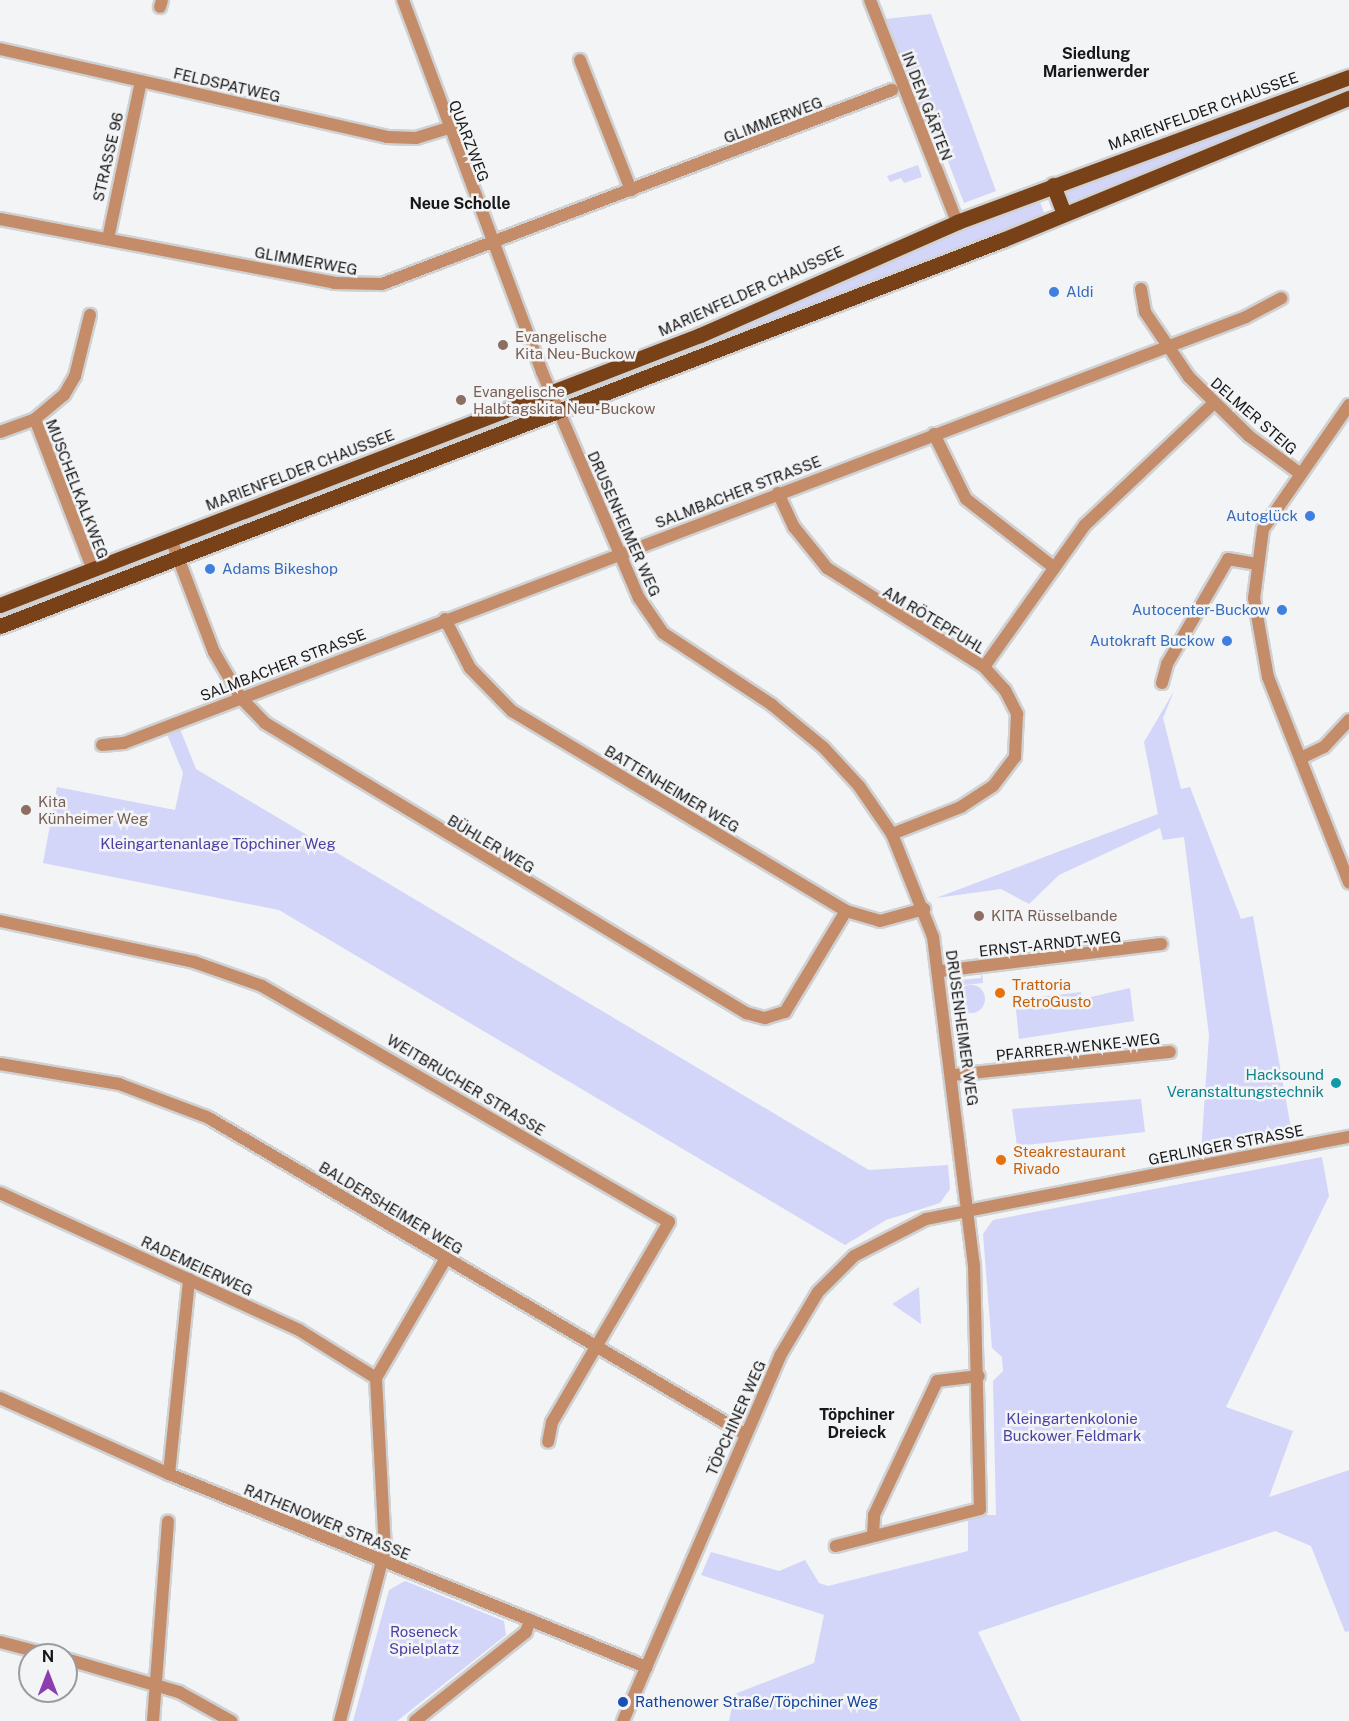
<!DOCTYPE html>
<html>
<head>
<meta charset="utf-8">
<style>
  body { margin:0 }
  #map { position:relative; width:1349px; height:1721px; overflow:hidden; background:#f3f4f6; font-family:"Public Sans",sans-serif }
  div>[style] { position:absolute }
  .green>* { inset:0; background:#d3d5f9 }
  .round { border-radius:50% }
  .roads { filter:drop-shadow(2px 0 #d0d1d3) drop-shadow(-2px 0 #d0d1d3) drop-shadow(0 2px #d0d1d3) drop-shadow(0 -2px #d0d1d3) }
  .minor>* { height:12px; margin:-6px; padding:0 6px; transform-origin:6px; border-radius:6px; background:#c48c68 }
  .major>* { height:15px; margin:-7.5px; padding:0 7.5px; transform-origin:7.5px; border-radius:7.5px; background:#794117 }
  .dots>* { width:16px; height:16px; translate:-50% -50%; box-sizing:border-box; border:3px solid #f3f4f6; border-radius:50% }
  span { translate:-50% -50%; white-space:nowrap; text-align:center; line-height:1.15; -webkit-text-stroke:5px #f3f4f6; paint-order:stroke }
  .street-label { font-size:15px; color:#181819 }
  .shop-label { font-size:15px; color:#366cbe }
  .left { translate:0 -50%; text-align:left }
  .right { translate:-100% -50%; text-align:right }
  .education-label { font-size:15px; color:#785e54 }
  .park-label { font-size:15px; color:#4c3fa4 }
  .food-label { font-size:15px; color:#c56008 }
  .culture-label { font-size:15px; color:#0d838f }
  .transit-label { font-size:15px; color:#164399 }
  .neighbourhood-label { font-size:16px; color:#181819; font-weight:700 }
  .north { position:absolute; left:18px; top:1643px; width:60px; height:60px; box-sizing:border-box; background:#f3f4f6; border:2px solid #9b9c9e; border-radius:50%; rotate:0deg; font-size:16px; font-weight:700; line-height:24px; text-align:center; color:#181819 }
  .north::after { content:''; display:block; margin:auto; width:21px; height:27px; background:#8c3eaf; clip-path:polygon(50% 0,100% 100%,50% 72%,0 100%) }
</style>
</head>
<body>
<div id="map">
  <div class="green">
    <div style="clip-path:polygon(931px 14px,996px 191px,964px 203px,944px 151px,937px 153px,885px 19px)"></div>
    <div style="clip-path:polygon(1349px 85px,1349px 91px,1067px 203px,1063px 190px)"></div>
    <div style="clip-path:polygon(918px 165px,922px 177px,904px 183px,901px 178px,890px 182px,887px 176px)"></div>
    <div style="clip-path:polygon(1039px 199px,1045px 215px,1013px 230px,614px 383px,613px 377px)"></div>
    <div style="clip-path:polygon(520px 414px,480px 436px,223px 534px,221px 530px)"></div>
    <div style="clip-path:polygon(169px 549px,170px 553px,0 622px,0 613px)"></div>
    <div style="clip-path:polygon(1174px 691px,1163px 718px,1181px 789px,1190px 787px,1241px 919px,1253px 916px,1292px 1134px,1201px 1152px,1209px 1035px,1184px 837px,1163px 840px,1160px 828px,1059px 875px,1029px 904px,1001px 889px,936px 898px,1158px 814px,1144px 742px)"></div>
    <div style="clip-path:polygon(180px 729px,196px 769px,869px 1170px,948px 1165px,950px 1189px,940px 1203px,886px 1220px,845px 1245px,279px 910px,43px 863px,57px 787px,175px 810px,183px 773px,167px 734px)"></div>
    <div style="clip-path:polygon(982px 971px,983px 983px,956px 986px,954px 974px,959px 980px,981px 978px)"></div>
    <div class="round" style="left:957px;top:985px;width:28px;height:28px"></div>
    <div style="clip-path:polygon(1130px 988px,1134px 1021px,1019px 1039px,1015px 1000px,1081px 992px,1082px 999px)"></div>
    <div style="clip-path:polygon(1141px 1099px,1145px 1132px,1017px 1146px,1012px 1109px)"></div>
    <div style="clip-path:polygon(1322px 1157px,1329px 1196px,1226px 1407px,1293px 1431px,1269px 1497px,1349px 1470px,1349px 1631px,1345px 1632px,1311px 1546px,1275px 1531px,978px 1632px,1021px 1721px,729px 1721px,735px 1694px,814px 1663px,824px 1615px,701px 1575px,711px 1552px,779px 1571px,805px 1560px,819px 1583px,828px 1586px,968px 1551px,968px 1515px,996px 1515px,993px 1381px,1003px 1371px,1002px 1357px,992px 1348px,983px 1234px,993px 1220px)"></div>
    <div style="clip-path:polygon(919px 1287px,921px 1324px,892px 1304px)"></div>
    <div style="clip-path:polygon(405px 1581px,504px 1621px,506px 1635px,397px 1721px,353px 1721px,389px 1590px)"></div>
  </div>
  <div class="roads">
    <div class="minor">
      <div style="left:403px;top:0;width:397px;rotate:69.5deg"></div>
      <div style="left:542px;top:372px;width:246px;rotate:66.8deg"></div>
      <div style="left:639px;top:598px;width:42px;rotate:55.6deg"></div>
      <div style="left:663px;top:633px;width:131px;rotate:33.4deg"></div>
      <div style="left:772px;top:705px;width:67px;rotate:39.6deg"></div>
      <div style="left:824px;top:748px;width:52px;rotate:47.4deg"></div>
      <div style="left:859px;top:786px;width:58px;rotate:55.5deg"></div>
      <div style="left:892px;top:834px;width:111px;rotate:68.3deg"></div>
      <div style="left:933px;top:937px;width:331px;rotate:82.9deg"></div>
      <div style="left:974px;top:1265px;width:244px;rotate:88.6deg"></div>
      <div style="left:980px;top:1509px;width:149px;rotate:165.6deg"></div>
      <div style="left:870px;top:0;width:238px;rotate:68.6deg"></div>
      <div style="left:160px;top:7px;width:7px;rotate:-74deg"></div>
      <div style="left:0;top:49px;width:397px;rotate:12.8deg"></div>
      <div style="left:387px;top:137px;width:29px;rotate:2deg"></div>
      <div style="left:416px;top:138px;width:34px;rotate:-17deg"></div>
      <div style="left:580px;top:60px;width:140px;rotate:68.6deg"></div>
      <div style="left:0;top:219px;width:340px;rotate:10.8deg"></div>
      <div style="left:334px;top:283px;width:48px;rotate:1.2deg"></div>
      <div style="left:382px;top:284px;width:546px;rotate:-20.83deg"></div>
      <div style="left:108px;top:239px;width:161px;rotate:-78.2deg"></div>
      <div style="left:1141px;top:289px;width:23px;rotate:80deg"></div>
      <div style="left:1145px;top:312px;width:78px;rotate:55.9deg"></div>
      <div style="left:1189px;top:377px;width:84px;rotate:44.5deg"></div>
      <div style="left:1249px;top:436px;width:61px;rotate:36.3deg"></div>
      <div style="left:1349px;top:405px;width:151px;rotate:124.7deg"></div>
      <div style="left:1263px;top:529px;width:70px;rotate:97.4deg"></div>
      <div style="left:1254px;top:598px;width:80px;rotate:80deg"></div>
      <div style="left:1268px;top:677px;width:221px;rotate:68.5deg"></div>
      <div style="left:35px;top:419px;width:162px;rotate:69deg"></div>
      <div style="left:0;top:432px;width:37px;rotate:-20deg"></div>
      <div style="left:35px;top:419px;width:38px;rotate:-40deg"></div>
      <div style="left:64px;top:395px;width:22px;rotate:-60deg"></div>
      <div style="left:75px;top:376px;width:63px;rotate:-76.2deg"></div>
      <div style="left:934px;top:434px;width:72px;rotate:63.8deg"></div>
      <div style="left:966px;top:499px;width:109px;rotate:37.9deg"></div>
      <div style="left:778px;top:493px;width:38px;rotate:65deg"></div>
      <div style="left:794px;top:527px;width:53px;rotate:51.2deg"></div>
      <div style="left:827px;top:568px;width:186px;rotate:32.2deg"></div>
      <div style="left:984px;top:667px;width:31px;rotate:48deg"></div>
      <div style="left:1005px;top:690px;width:27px;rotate:63deg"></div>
      <div style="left:1017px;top:714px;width:43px;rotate:92.7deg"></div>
      <div style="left:1015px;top:757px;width:36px;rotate:127deg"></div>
      <div style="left:993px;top:786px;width:38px;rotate:147deg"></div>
      <div style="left:961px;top:807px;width:74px;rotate:158.6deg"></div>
      <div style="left:171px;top:539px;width:121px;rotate:69.2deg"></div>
      <div style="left:214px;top:652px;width:53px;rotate:59.6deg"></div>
      <div style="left:241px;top:698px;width:35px;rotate:46deg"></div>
      <div style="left:265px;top:723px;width:562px;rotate:31.09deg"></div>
      <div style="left:746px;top:1013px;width:20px;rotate:15deg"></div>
      <div style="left:765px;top:1018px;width:21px;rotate:-17deg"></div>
      <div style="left:785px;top:1012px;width:118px;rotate:-58.9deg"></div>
      <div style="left:445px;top:619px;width:55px;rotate:63deg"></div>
      <div style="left:470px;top:668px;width:60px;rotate:45.7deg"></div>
      <div style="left:512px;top:711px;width:389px;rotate:30.9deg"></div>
      <div style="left:846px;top:911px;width:35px;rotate:16deg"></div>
      <div style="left:880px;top:921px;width:46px;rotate:-15.3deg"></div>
      <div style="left:984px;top:667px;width:174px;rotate:-54.6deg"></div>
      <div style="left:1085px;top:525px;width:176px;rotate:-43.4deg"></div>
      <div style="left:1162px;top:683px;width:20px;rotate:-75deg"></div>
      <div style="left:1167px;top:664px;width:121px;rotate:-59.8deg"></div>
      <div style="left:1228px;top:559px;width:27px;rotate:10deg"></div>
      <div style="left:102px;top:745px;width:22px;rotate:-5deg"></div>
      <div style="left:124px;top:743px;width:1200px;rotate:-20.79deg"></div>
      <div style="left:1246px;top:317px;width:40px;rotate:-28deg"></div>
      <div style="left:1301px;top:758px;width:25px;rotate:-26deg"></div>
      <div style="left:1324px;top:747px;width:37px;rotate:-47deg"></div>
      <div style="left:0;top:921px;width:198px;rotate:11.9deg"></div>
      <div style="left:194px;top:962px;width:72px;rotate:19.4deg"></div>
      <div style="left:262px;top:986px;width:470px;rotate:30.1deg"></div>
      <div style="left:669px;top:1222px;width:232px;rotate:120.3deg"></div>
      <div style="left:552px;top:1422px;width:20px;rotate:101deg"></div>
      <div style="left:941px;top:971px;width:222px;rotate:-7deg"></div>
      <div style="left:0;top:1064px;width:121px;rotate:9.5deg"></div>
      <div style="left:119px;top:1084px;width:94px;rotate:20.6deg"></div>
      <div style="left:207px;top:1117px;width:624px;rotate:30.51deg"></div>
      <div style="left:954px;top:1075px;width:217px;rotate:-6.1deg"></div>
      <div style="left:0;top:1193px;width:329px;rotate:24.6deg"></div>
      <div style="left:299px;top:1330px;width:91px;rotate:31.9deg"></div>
      <div style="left:376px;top:1378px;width:139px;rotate:-59.7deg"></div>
      <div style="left:0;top:1398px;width:185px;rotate:24.2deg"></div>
      <div style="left:169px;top:1474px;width:515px;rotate:22.03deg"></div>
      <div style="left:169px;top:1474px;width:196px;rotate:-84.1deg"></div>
      <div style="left:873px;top:1536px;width:21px;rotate:-87deg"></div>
      <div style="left:874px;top:1515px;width:148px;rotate:-64.8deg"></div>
      <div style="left:937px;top:1381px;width:42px;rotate:-6.8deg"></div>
      <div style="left:0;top:1642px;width:52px;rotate:14.6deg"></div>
      <div style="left:66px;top:1659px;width:118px;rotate:16.3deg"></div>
      <div style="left:179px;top:1692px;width:60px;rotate:29.1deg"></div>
      <div style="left:153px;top:1721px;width:200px;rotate:-85.7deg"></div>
      <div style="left:340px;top:1721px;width:177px;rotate:-75.3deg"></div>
      <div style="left:385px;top:1550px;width:172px;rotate:-93deg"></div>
      <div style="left:415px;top:1721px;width:142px;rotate:-38.7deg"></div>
      <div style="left:526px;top:1632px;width:13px;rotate:-72deg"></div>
      <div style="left:623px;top:1721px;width:397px;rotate:-66.7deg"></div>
      <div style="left:780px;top:1356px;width:74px;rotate:-59.3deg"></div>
      <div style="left:818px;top:1292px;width:51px;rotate:-45deg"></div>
      <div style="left:854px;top:1256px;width:81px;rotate:-27.2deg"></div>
      <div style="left:926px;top:1219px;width:431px;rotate:-11deg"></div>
    </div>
    <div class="major">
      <div style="left:1053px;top:185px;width:30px;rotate:69deg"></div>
      <div style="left:0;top:605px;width:750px;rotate:-21.09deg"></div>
      <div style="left:700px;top:335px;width:281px;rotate:-23.7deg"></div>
      <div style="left:957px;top:222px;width:418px;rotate:-20.3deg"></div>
      <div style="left:0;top:626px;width:1074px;rotate:-21.07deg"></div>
      <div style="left:1002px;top:240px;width:375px;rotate:-22.3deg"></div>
    </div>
  </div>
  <div class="dots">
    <div style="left:1054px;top:292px;background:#3f7fe0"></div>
    <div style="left:503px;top:345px;background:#8d6e63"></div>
    <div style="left:461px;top:400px;background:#8d6e63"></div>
    <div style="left:1310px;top:516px;background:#3f7fe0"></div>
    <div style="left:210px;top:569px;background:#3f7fe0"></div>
    <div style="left:1282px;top:610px;background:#3f7fe0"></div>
    <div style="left:1227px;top:641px;background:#3f7fe0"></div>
    <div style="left:26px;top:810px;background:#8d6e63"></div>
    <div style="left:979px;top:916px;background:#8d6e63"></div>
    <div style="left:1000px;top:993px;background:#e8710a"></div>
    <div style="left:1336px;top:1083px;background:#0f9aa8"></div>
    <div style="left:1001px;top:1160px;background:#e8710a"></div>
    <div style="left:623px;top:1702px;background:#1a4fb4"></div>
  </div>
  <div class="street-label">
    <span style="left:227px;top:85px;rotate:13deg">FELDSPATWEG</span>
    <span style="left:927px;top:106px;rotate:69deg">IN DEN GÄRTEN</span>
    <span style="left:1203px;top:111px;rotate:-20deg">MARIENFELDER CHAUSSEE</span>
    <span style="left:773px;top:120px;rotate:-21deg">GLIMMERWEG</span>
    <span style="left:469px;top:141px;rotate:69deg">QUARZWEG</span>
    <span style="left:108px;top:157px;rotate:-77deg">STRASSE 96</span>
    <span style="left:306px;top:261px;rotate:10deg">GLIMMERWEG</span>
    <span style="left:751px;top:291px;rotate:-24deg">MARIENFELDER CHAUSSEE</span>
    <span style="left:1254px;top:416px;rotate:41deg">DELMER STEIG</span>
    <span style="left:300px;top:470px;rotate:-21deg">MARIENFELDER CHAUSSEE</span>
    <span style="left:77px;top:489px;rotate:69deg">MUSCHELKALKWEG</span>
    <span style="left:738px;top:492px;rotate:-21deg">SALMBACHER STRASSE</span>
    <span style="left:624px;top:524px;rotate:66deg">DRUSENHEIMER WEG</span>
    <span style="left:934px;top:620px;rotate:31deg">AM RÖTEPFUHL</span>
    <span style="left:283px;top:665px;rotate:-21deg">SALMBACHER STRASSE</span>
    <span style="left:672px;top:789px;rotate:31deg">BATTENHEIMER WEG</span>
    <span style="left:491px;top:844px;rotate:31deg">BÜHLER WEG</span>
    <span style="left:1050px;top:944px;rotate:-6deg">ERNST-ARNDT-WEG</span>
    <span style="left:962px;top:1028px;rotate:82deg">DRUSENHEIMER WEG</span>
    <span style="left:1078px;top:1047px;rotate:-6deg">PFARRER-WENKE-WEG</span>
    <span style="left:466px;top:1085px;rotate:31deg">WEITBRUCHER STRASSE</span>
    <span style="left:1226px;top:1145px;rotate:-11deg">GERLINGER STRASSE</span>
    <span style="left:391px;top:1208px;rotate:31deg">BALDERSHEIMER WEG</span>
    <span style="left:197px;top:1266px;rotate:25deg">RADEMEIERWEG</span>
    <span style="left:736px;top:1418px;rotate:-66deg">TÖPCHINER WEG</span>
    <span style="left:327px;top:1522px;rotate:22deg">RATHENOWER STRASSE</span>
  </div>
  <div class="shop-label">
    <span class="left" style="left:1066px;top:292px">Aldi</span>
    <span class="right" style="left:1298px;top:516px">Autoglück</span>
    <span class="left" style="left:222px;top:569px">Adams Bikeshop</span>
    <span class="right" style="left:1270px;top:610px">Autocenter-Buckow</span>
    <span class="right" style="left:1215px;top:641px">Autokraft Buckow</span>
  </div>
  <div class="education-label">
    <span class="left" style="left:515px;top:345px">Evangelische<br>Kita Neu-Buckow</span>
    <span class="left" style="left:473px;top:400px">Evangelische<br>Halbtagskita Neu-Buckow</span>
    <span class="left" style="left:38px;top:810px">Kita<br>Künheimer Weg</span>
    <span class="left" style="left:991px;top:916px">KITA Rüsselbande</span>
  </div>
  <div class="park-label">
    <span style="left:218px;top:844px">Kleingartenanlage Töpchiner Weg</span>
    <span style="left:1072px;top:1427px">Kleingartenkolonie<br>Buckower Feldmark</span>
    <span style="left:424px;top:1640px">Roseneck<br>Spielplatz</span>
  </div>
  <div class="food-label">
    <span class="left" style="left:1012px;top:993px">Trattoria<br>RetroGusto</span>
    <span class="left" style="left:1013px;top:1160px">Steakrestaurant<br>Rivado</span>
  </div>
  <div class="culture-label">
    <span class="right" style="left:1324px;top:1083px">Hacksound<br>Veranstaltungstechnik</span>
  </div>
  <div class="transit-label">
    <span class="left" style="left:635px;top:1702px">Rathenower Straße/Töpchiner Weg</span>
  </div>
  <div class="neighbourhood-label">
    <span style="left:1096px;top:63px">Siedlung<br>Marienwerder</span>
    <span style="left:460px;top:204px">Neue Scholle</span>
    <span style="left:857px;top:1424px">Töpchiner<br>Dreieck</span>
  </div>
  <div class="north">N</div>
</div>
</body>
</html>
